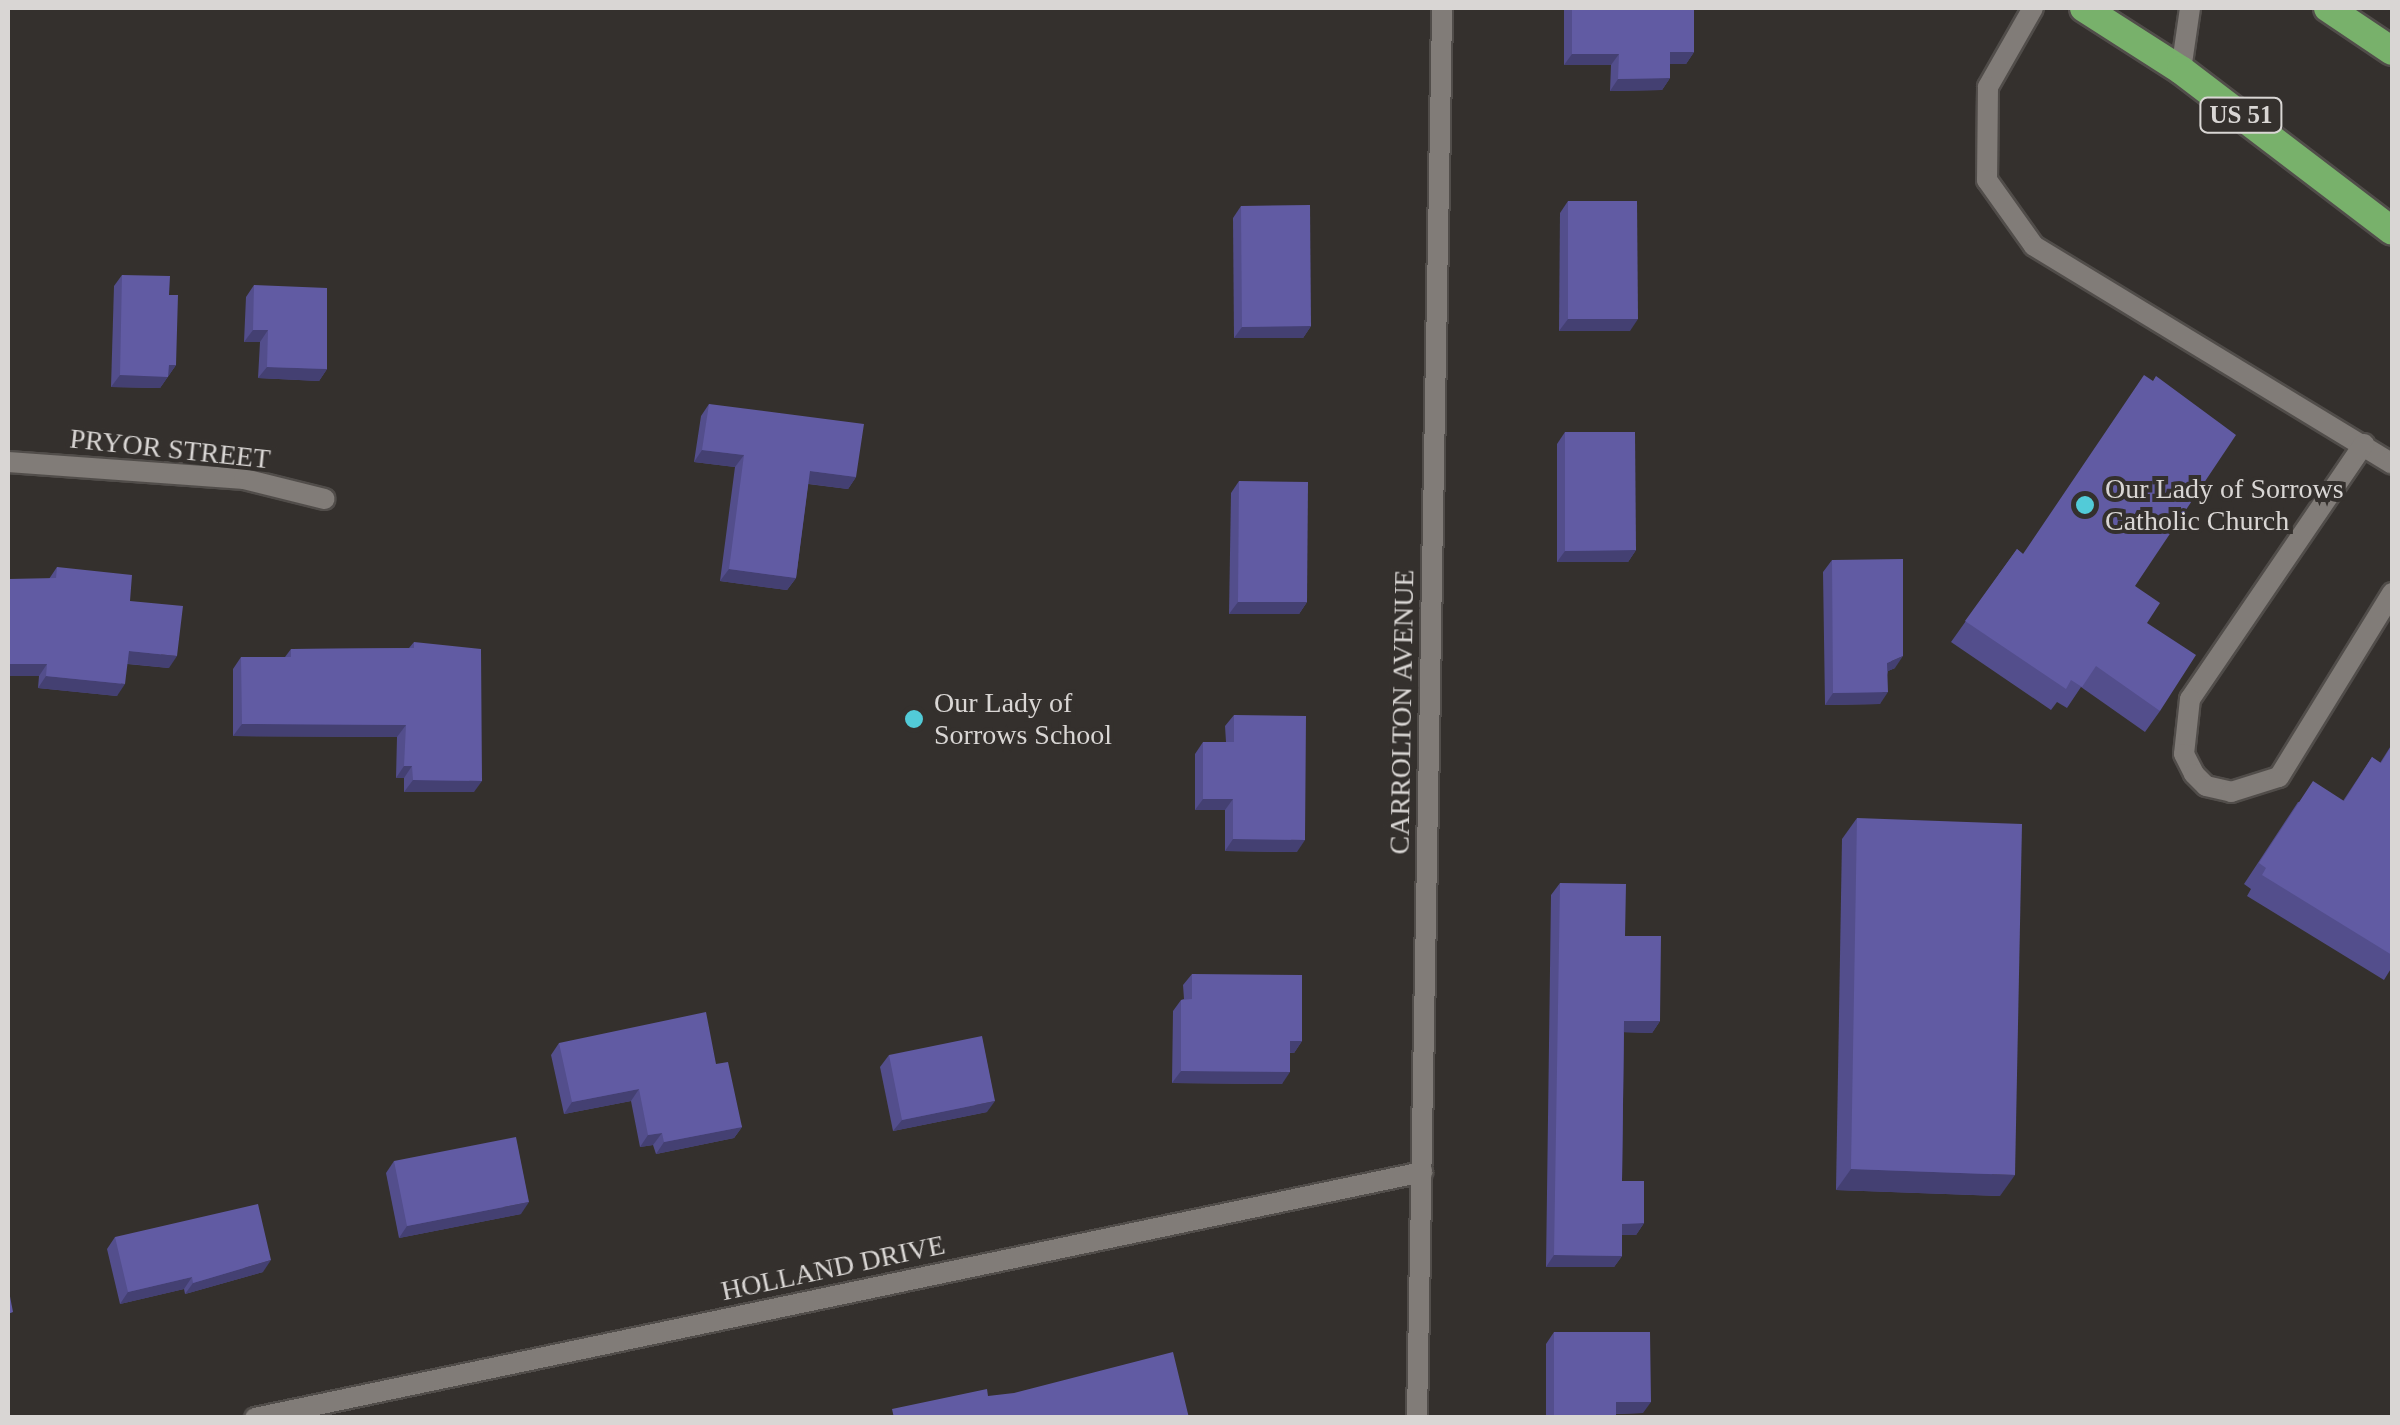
<!DOCTYPE html>
<html>
<head>
<meta charset="utf-8">
<style>
  body { margin:0 }
  #map { position:relative; width:2400px; height:1425px; overflow:hidden; background:#34302d; font-family:"Times New Roman",serif }
  div>[style] { position:absolute }
  .roads { filter:drop-shadow(2px 0 #514d4a) drop-shadow(-2px 0 #514d4a) drop-shadow(0 2px #514d4a) drop-shadow(0 -2px #514d4a) }
  .service>* { height:20px; margin:-10px; padding:0 10px; transform-origin:10px; border-radius:10px; background:#817c78 }
  .minor>* { height:20px; margin:-10px; padding:0 10px; transform-origin:10px; border-radius:10px; background:#817c78 }
  .trunk>* { height:28px; margin:-14px; padding:0 14px; transform-origin:14px; border-radius:14px; background:#78b16b }
  .wall>* { inset:0; background:#534e8c }
  .shaded-wall>* { inset:0; background:#444072 }
  .building>* { inset:0; background:#615ba3 }
  .dots>* { width:28px; height:28px; translate:-50% -50%; box-sizing:border-box; border:5px solid #34302d; border-radius:50% }
  span { translate:-50% -50%; white-space:nowrap; text-align:center; line-height:1.15; -webkit-text-stroke:8px #34302d; paint-order:stroke }
  .shield-label span { padding:2px 8px; background:#34302d; border:2px solid; border-radius:8px; -webkit-text-stroke-width:0 }
  .shield-label { font-size:25px; color:#d9d6d4; font-weight:700 }
  .street-label { font-size:28px; color:#d9d6d4 }
  .poi-label { font-size:28px; color:#d9d6d4 }
  .left { translate:0 -50%; text-align:left }
  .frame { position:absolute; inset:0; border:10px solid #d9d6d4; pointer-events:none }
</style>
</head>
<body>
<div id="map">
  <div class="roads">
    <div class="service">
      <div style="left:2033px;top:8px;width:91px;rotate:119.7deg"></div>
      <div style="left:1988px;top:87px;width:93px;rotate:90.6deg"></div>
      <div style="left:1987px;top:180px;width:81px;rotate:54.5deg"></div>
      <div style="left:2034px;top:246px;width:419px;rotate:31.3deg"></div>
      <div style="left:2364px;top:444px;width:309px;rotate:124.3deg"></div>
      <div style="left:2190px;top:699px;width:55px;rotate:96.2deg"></div>
      <div style="left:2184px;top:754px;width:22px;rotate:63deg"></div>
      <div style="left:2194px;top:774px;width:17px;rotate:45deg"></div>
      <div style="left:2206px;top:786px;width:26px;rotate:13deg"></div>
      <div style="left:2231px;top:792px;width:50px;rotate:-17.4deg"></div>
      <div style="left:2279px;top:777px;width:216px;rotate:-58.4deg"></div>
    </div>
    <div class="minor">
      <div style="left:2181px;top:70px;width:63px;rotate:-81.7deg"></div>
      <div style="left:8px;top:462px;width:237px;rotate:4.1deg"></div>
      <div style="left:244px;top:479px;width:83px;rotate:13.9deg"></div>
      <div style="left:255px;top:1418px;width:1193px;rotate:-11.9deg"></div>
      <div style="left:1417px;top:1418px;width:1410px;rotate:-88.98deg"></div>
    </div>
    <div class="trunk">
      <div style="left:2084px;top:8px;width:115px;rotate:32.6deg"></div>
      <div style="left:2181px;top:70px;width:265px;rotate:37.3deg"></div>
      <div style="left:2328px;top:8px;width:77px;rotate:33.9deg"></div>
    </div>
  </div>
  <div class="wall">
    <div style="clip-path:polygon(1564px 8px,1694px 8px,1694px 52px,1686px 64px,1670px 64px,1670px 78px,1662px 90px,1610px 91px,1611px 65px,1564px 65px)"></div>
    <div style="clip-path:polygon(1568px 201px,1630px 331px,1559px 331px,1560px 213px)"></div>
    <div style="clip-path:polygon(1241px 206px,1311px 326px,1303px 338px,1234px 338px,1233px 218px)"></div>
    <div style="clip-path:polygon(122px 275px,169px 295px,176px 365px,160px 388px,111px 387px,114px 286px)"></div>
    <div style="clip-path:polygon(254px 285px,327px 369px,319px 381px,258px 378px,260px 342px,244px 342px,246px 297px)"></div>
    <div style="clip-path:polygon(709px 404px,856px 477px,848px 489px,808px 484px,796px 578px,787px 590px,720px 581px,735px 467px,694px 462px,701px 416px)"></div>
    <div style="clip-path:polygon(1565px 432px,1636px 550px,1628px 562px,1557px 562px,1557px 444px)"></div>
    <div style="clip-path:polygon(1239px 481px,1307px 602px,1299px 614px,1229px 614px,1231px 493px)"></div>
    <div style="clip-path:polygon(2017px 549px,2023px 554px,2135px 586px,2147px 623px,2160px 711px,2145px 732px,2081px 687px,2067px 708px,2057px 702px,2051px 710px,1951px 642px)"></div>
    <div style="clip-path:polygon(1832px 560px,1895px 668px,1888px 671px,1880px 704px,1825px 705px,1823px 572px)"></div>
    <div style="clip-path:polygon(57px 567px,130px 601px,169px 668px,127px 664px,117px 696px,38px 688px,39px 676px,8px 676px,8px 579px,49px 579px)"></div>
    <div style="clip-path:polygon(414px 642px,474px 792px,404px 792px,404px 778px,396px 778px,397px 737px,233px 736px,233px 669px,241px 657px,285px 657px,291px 649px,409px 648px)"></div>
    <div style="clip-path:polygon(1234px 715px,1297px 852px,1225px 851px,1225px 810px,1195px 810px,1195px 754px,1203px 742px,1226px 742px,1225px 726px)"></div>
    <div style="clip-path:polygon(2392px 744px,2392px 967px,2384px 980px,2247px 896px,2251px 889px,2244px 884px,2298px 802px,2343px 801px,2372px 757px,2380px 763px)"></div>
    <div style="clip-path:polygon(1857px 818px,2000px 1196px,1836px 1190px,1842px 839px)"></div>
    <div style="clip-path:polygon(1560px 883px,1625px 936px,1660px 1021px,1652px 1033px,1624px 1032px,1622px 1181px,1644px 1223px,1636px 1235px,1622px 1235px,1622px 1256px,1614px 1267px,1546px 1267px,1551px 895px)"></div>
    <div style="clip-path:polygon(1192px 974px,1302px 1041px,1294px 1053px,1290px 1053px,1282px 1084px,1172px 1083px,1173px 1011px,1181px 1000px,1184px 999px,1183px 985px)"></div>
    <div style="clip-path:polygon(559px 1043px,716px 1064px,742px 1127px,734px 1138px,656px 1154px,653px 1145px,640px 1147px,631px 1101px,564px 1114px,551px 1055px)"></div>
    <div style="clip-path:polygon(889px 1055px,987px 1112px,893px 1131px,880px 1067px)"></div>
    <div style="clip-path:polygon(394px 1161px,521px 1214px,399px 1238px,386px 1173px)"></div>
    <div style="clip-path:polygon(115px 1237px,263px 1272px,185px 1294px,184px 1289px,120px 1304px,107px 1249px)"></div>
    <div style="clip-path:polygon(1554px 1332px,1643px 1413px,1616px 1414px,1616px 1418px,1546px 1418px,1546px 1344px)"></div>
  </div>
  <div class="shaded-wall">
    <div style="clip-path:polygon(1670px 52px,1694px 52px,1686px 64px,1662px 64px)"></div>
    <div style="clip-path:polygon(1572px 54px,1619px 54px,1611px 65px,1564px 65px)"></div>
    <div style="clip-path:polygon(1670px 78px,1662px 90px,1610px 91px,1618px 79px)"></div>
    <div style="clip-path:polygon(1568px 319px,1638px 319px,1630px 331px,1559px 331px)"></div>
    <div style="clip-path:polygon(1311px 326px,1303px 338px,1234px 338px,1242px 327px)"></div>
    <div style="clip-path:polygon(253px 330px,268px 330px,260px 342px,244px 342px)"></div>
    <div style="clip-path:polygon(169px 365px,176px 365px,160px 388px,111px 387px,120px 375px)"></div>
    <div style="clip-path:polygon(267px 367px,327px 369px,319px 381px,258px 378px)"></div>
    <div style="clip-path:polygon(702px 450px,744px 455px,735px 467px,694px 462px)"></div>
    <div style="clip-path:polygon(810px 471px,856px 477px,848px 489px,802px 483px)"></div>
    <div style="clip-path:polygon(1636px 550px,1628px 562px,1557px 562px,1565px 551px)"></div>
    <div style="clip-path:polygon(729px 569px,796px 578px,787px 590px,720px 581px)"></div>
    <div style="clip-path:polygon(1238px 602px,1307px 602px,1299px 614px,1229px 614px)"></div>
    <div style="clip-path:polygon(129px 651px,177px 656px,169px 668px,120px 663px)"></div>
    <div style="clip-path:polygon(1903px 656px,1895px 668px,1879px 675px,1887px 663px)"></div>
    <div style="clip-path:polygon(8px 664px,47px 664px,39px 676px,8px 676px)"></div>
    <div style="clip-path:polygon(46px 676px,125px 684px,117px 696px,38px 688px)"></div>
    <div style="clip-path:polygon(1888px 692px,1880px 704px,1825px 705px,1833px 693px)"></div>
    <div style="clip-path:polygon(242px 724px,406px 725px,397px 737px,233px 736px)"></div>
    <div style="clip-path:polygon(404px 766px,412px 766px,404px 778px,396px 778px)"></div>
    <div style="clip-path:polygon(413px 780px,482px 781px,474px 792px,404px 792px)"></div>
    <div style="clip-path:polygon(1203px 799px,1233px 799px,1225px 810px,1195px 810px)"></div>
    <div style="clip-path:polygon(1233px 839px,1305px 840px,1297px 852px,1225px 851px)"></div>
    <div style="clip-path:polygon(1624px 1021px,1660px 1021px,1652px 1033px,1615px 1032px)"></div>
    <div style="clip-path:polygon(1290px 1041px,1302px 1041px,1294px 1053px,1282px 1052px)"></div>
    <div style="clip-path:polygon(1181px 1071px,1290px 1072px,1282px 1084px,1172px 1083px)"></div>
    <div style="clip-path:polygon(639px 1089px,631px 1101px,564px 1114px,572px 1102px)"></div>
    <div style="clip-path:polygon(995px 1101px,987px 1112px,893px 1131px,902px 1120px)"></div>
    <div style="clip-path:polygon(742px 1127px,734px 1138px,656px 1154px,664px 1142px)"></div>
    <div style="clip-path:polygon(662px 1133px,653px 1145px,640px 1147px,648px 1135px)"></div>
    <div style="clip-path:polygon(1851px 1169px,2015px 1175px,2000px 1196px,1836px 1190px)"></div>
    <div style="clip-path:polygon(529px 1202px,521px 1214px,399px 1238px,407px 1226px)"></div>
    <div style="clip-path:polygon(1644px 1223px,1636px 1235px,1614px 1235px,1622px 1224px)"></div>
    <div style="clip-path:polygon(1554px 1255px,1622px 1256px,1614px 1267px,1546px 1267px)"></div>
    <div style="clip-path:polygon(271px 1260px,263px 1272px,185px 1294px,193px 1283px)"></div>
    <div style="clip-path:polygon(192px 1277px,184px 1289px,120px 1304px,128px 1292px)"></div>
    <div style="clip-path:polygon(1616px 1402px,1651px 1402px,1643px 1413px,1608px 1414px)"></div>
  </div>
  <div class="building">
    <div style="clip-path:polygon(1572px 8px,1694px 8px,1694px 52px,1670px 52px,1670px 78px,1618px 79px,1619px 54px,1572px 54px)"></div>
    <div style="clip-path:polygon(1568px 201px,1637px 201px,1638px 319px,1568px 319px)"></div>
    <div style="clip-path:polygon(1310px 205px,1311px 326px,1242px 327px,1241px 206px)"></div>
    <div style="clip-path:polygon(122px 275px,170px 276px,169px 295px,178px 295px,176px 365px,169px 365px,168px 377px,120px 375px)"></div>
    <div style="clip-path:polygon(254px 285px,327px 288px,327px 369px,267px 367px,268px 330px,253px 330px)"></div>
    <div style="clip-path:polygon(2144px 375px,2153px 381px,2156px 376px,2236px 435px,2135px 586px,2160px 603px,2147px 623px,2196px 655px,2160px 711px,2096px 666px,2082px 687px,2071px 680px,2066px 689px,1965px 621px,2017px 549px,2023px 554px)"></div>
    <div style="clip-path:polygon(709px 404px,864px 424px,856px 477px,810px 471px,796px 578px,729px 569px,744px 455px,702px 450px)"></div>
    <div style="clip-path:polygon(1565px 432px,1635px 432px,1636px 550px,1565px 551px)"></div>
    <div style="clip-path:polygon(1239px 481px,1308px 482px,1307px 602px,1238px 602px)"></div>
    <div style="clip-path:polygon(1903px 559px,1903px 656px,1887px 663px,1888px 692px,1833px 693px,1832px 560px)"></div>
    <div style="clip-path:polygon(57px 567px,132px 575px,130px 601px,183px 606px,177px 656px,129px 651px,125px 684px,46px 676px,47px 664px,8px 664px,8px 579px,56px 578px)"></div>
    <div style="clip-path:polygon(414px 642px,481px 649px,482px 781px,413px 780px,412px 766px,404px 766px,406px 725px,242px 724px,241px 657px,291px 657px,291px 649px,414px 648px)"></div>
    <div style="clip-path:polygon(1234px 715px,1306px 716px,1305px 840px,1233px 839px,1233px 799px,1203px 799px,1203px 742px,1234px 742px)"></div>
    <div style="clip-path:polygon(2392px 745px,2392px 955px,2262px 875px,2266px 868px,2259px 863px,2313px 781px,2344px 801px,2372px 757px,2381px 763px)"></div>
    <div style="clip-path:polygon(1857px 818px,2022px 824px,2015px 1175px,1851px 1169px)"></div>
    <div style="clip-path:polygon(1560px 883px,1626px 884px,1625px 936px,1661px 936px,1660px 1021px,1624px 1021px,1622px 1181px,1644px 1181px,1644px 1223px,1622px 1224px,1622px 1256px,1554px 1255px)"></div>
    <div style="clip-path:polygon(1192px 974px,1302px 975px,1302px 1041px,1290px 1041px,1290px 1072px,1181px 1071px,1181px 1000px,1192px 999px)"></div>
    <div style="clip-path:polygon(706px 1012px,716px 1064px,728px 1062px,742px 1127px,664px 1142px,662px 1133px,648px 1135px,639px 1089px,572px 1102px,559px 1043px)"></div>
    <div style="clip-path:polygon(982px 1036px,995px 1101px,902px 1120px,889px 1055px)"></div>
    <div style="clip-path:polygon(516px 1137px,529px 1202px,407px 1226px,394px 1161px)"></div>
    <div style="clip-path:polygon(258px 1204px,271px 1260px,193px 1283px,192px 1277px,128px 1292px,115px 1237px)"></div>
    <div style="clip-path:polygon(8px 1286px,13px 1312px,8px 1314px)"></div>
    <div style="clip-path:polygon(1554px 1332px,1650px 1332px,1651px 1402px,1616px 1402px,1616px 1418px,1554px 1418px)"></div>
    <div style="clip-path:polygon(1173px 1352px,1189px 1418px,894px 1418px,892px 1409px,987px 1389px,988px 1396px,1014px 1393px)"></div>
  </div>
  <div class="dots">
    <div style="left:2085px;top:505px;background:#52cbd8"></div>
    <div style="left:914px;top:719px;background:#52cbd8"></div>
  </div>
  <div class="shield-label">
    <span style="left:2241px;top:115px">US 51</span>
  </div>
  <div class="street-label">
    <span style="left:170px;top:449px;rotate:6deg">PRYOR STREET</span>
    <span style="left:1402px;top:712px;rotate:-89deg">CARROLTON AVENUE</span>
    <span style="left:833px;top:1268px;rotate:-12deg">HOLLAND DRIVE</span>
  </div>
  <div class="poi-label">
    <span class="left" style="left:2105px;top:505px">Our Lady of Sorrows<br>Catholic Church</span>
    <span class="left" style="left:934px;top:719px">Our Lady of<br>Sorrows School</span>
  </div>
  <div class="frame"></div>
</div>
</body>
</html>
